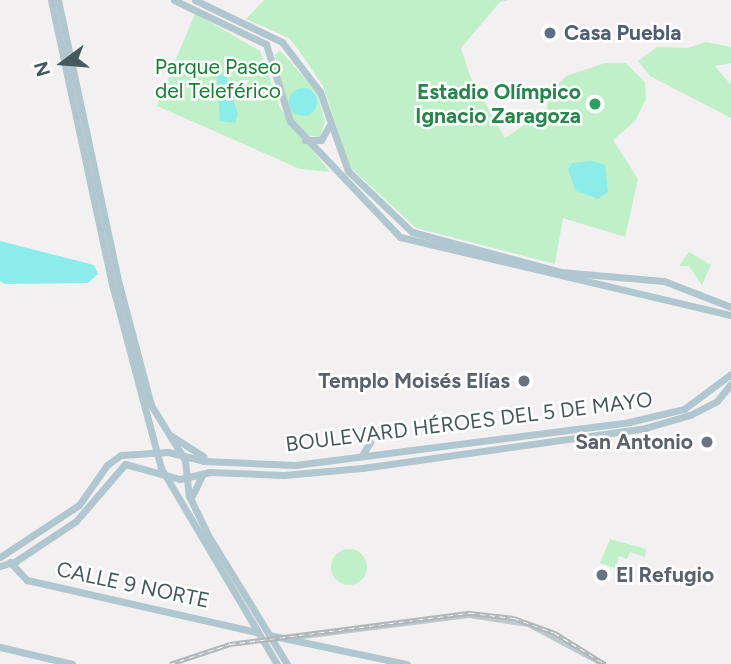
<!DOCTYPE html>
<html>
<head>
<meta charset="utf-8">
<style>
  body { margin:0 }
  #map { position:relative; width:731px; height:664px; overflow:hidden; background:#f3f0f1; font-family:Figtree,sans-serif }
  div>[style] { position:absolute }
  .green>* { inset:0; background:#bff0c7 }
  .round { border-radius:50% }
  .water>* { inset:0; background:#8cecea }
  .minor>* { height:5px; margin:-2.5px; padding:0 2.5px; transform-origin:2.5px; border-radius:2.5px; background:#bcc9cd }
  .major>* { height:7px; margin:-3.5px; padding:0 3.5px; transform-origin:3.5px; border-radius:3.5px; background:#b0c7cf }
  .rail>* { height:4.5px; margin-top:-2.25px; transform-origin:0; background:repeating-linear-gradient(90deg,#fff 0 5px,#b2b7ba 0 10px); box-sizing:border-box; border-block:2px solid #b2b7ba }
  .dots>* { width:19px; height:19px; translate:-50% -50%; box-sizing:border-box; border:4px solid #fff; border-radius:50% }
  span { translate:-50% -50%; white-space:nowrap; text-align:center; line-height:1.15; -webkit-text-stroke:5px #fff; paint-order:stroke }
  .service-label { font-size:21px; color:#4e5e75; font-weight:700 }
  .left { translate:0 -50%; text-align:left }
  .park-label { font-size:21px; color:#178134 }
  .leisure-label { font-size:21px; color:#27864d; font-weight:700 }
  .right { translate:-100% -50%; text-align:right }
  .worship-label { font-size:21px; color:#5b616d; font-weight:700 }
  .street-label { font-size:21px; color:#48595e }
  .north { position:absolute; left:28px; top:28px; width:70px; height:70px; -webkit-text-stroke:5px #fff; paint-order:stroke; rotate:254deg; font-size:19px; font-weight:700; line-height:28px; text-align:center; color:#48595e }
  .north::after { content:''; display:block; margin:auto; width:24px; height:32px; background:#48595e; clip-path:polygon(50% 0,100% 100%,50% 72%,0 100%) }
</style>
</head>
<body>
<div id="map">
  <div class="green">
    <div style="clip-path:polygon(264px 0,508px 0,500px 2px,461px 48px,470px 76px,505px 138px,546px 110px,551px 92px,566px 76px,605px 63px,626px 63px,645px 82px,646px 99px,635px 121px,613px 140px,638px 179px,625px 237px,563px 218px,555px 264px,416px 228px,350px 167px,323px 86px,298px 49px,289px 38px,246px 19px)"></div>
    <div style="clip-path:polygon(195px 13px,260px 51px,280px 108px,330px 172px,300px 169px,157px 106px)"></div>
    <div style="clip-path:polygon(706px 42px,731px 47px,731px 63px,715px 66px,731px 85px,731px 118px,650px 76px,638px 61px,657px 47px,688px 48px)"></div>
    <div style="clip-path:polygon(280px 50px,316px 91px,325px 121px,320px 137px,306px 135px,292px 118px,278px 81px,275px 55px)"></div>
    <div style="clip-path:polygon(689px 252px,711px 265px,702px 285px,689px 266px,679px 266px)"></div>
    <div style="clip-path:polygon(610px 539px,646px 549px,645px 557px,630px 552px,627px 559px,619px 556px,615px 568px,600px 563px)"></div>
    <div class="round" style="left:331px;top:549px;width:36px;height:36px"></div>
  </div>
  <div class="water">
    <div style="clip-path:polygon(216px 70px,228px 79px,238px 115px,235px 123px,220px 121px)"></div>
    <div class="round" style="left:289px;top:88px;width:28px;height:28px"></div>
    <div style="clip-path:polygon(592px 161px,605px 165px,608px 192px,598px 199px,576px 191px,568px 170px,572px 163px)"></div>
    <div style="clip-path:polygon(0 241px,94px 265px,98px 274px,88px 283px,5px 284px,0 281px)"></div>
  </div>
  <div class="minor">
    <div style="left:287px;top:638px;width:183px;rotate:-7.2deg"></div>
    <div style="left:469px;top:615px;width:60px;rotate:8.7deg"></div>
    <div style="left:528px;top:624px;width:85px;rotate:28.1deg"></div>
  </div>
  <div class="major">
    <div style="left:51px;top:0;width:290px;rotate:77.9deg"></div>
    <div style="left:112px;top:284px;width:190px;rotate:75.1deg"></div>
    <div style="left:161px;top:468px;width:228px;rotate:59.4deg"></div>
    <div style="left:58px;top:0;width:290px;rotate:77.9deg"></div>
    <div style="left:119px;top:284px;width:125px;rotate:75.2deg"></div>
    <div style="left:151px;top:405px;width:65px;rotate:58.3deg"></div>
    <div style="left:185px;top:460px;width:36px;rotate:84deg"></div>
    <div style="left:189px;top:496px;width:43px;rotate:64deg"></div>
    <div style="left:208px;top:535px;width:151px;rotate:58.5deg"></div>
    <div style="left:174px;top:0;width:102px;rotate:25.6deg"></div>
    <div style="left:266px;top:44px;width:81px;rotate:72.7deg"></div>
    <div style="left:290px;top:121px;width:160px;rotate:46.5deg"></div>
    <div style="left:400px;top:237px;width:340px;rotate:13.3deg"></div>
    <div style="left:195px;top:0;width:97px;rotate:25.8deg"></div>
    <div style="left:282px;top:42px;width:63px;rotate:52.8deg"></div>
    <div style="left:320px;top:92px;width:84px;rotate:70.5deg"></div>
    <div style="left:348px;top:171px;width:88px;rotate:43.6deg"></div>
    <div style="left:412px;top:232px;width:154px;rotate:15deg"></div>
    <div style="left:561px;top:272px;width:103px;rotate:5deg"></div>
    <div style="left:664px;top:281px;width:72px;rotate:21.2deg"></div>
    <div style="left:305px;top:140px;width:16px"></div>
    <div style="left:321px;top:140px;width:16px;rotate:-60deg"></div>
    <div style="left:170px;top:435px;width:40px;rotate:32.9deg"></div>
    <div style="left:362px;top:455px;width:15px;rotate:-58deg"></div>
    <div style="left:192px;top:496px;width:25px;rotate:-64deg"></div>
    <div style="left:0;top:557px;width:95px;rotate:-33.4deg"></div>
    <div style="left:79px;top:505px;width:49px;rotate:-55deg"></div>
    <div style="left:107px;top:465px;width:17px;rotate:-36deg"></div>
    <div style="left:121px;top:455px;width:47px;rotate:-3.7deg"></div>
    <div style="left:168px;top:452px;width:37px;rotate:14deg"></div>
    <div style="left:204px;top:461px;width:91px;rotate:2.5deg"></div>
    <div style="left:295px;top:465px;width:337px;rotate:-7.3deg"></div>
    <div style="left:629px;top:422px;width:57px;rotate:-13.3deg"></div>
    <div style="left:684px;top:409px;width:59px;rotate:-36.7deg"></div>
    <div style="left:10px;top:562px;width:25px;rotate:47deg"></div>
    <div style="left:27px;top:580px;width:235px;rotate:12.8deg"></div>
    <div style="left:0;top:566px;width:17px;rotate:-17deg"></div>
    <div style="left:16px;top:561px;width:72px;rotate:-33.7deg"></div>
    <div style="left:76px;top:521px;width:75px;rotate:-49.3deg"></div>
    <div style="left:125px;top:464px;width:57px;rotate:15.3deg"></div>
    <div style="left:180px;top:479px;width:31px;rotate:-13deg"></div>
    <div style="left:210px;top:472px;width:74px;rotate:2.3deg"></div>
    <div style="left:284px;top:475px;width:78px;rotate:-5.1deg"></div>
    <div style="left:362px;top:468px;width:286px;rotate:-8deg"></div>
    <div style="left:645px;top:428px;width:47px;rotate:-16.1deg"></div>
    <div style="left:690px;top:415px;width:30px;rotate:-27deg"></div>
    <div style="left:717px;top:401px;width:22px;rotate:-51deg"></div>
    <div style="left:269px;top:635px;width:141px;rotate:11.9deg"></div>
    <div style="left:0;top:647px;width:74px;rotate:13.3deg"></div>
  </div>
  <div class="rail">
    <div style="left:170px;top:664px;width:63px;rotate:-18.4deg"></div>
    <div style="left:230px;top:644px;width:242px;rotate:-7.4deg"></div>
    <div style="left:470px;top:613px;width:44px;rotate:6.5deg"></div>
    <div style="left:514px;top:618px;width:44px;rotate:20.1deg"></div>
    <div style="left:555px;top:633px;width:59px;rotate:31.8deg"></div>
  </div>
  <div class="dots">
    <div style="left:550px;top:33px;background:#5c6f8a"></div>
    <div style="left:595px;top:104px;background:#2e9e5b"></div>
    <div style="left:524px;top:381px;background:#6b7280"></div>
    <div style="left:707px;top:442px;background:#6b7280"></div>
    <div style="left:602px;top:575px;background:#6b7280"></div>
  </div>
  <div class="service-label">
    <span class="left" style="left:564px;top:33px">Casa Puebla</span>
  </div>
  <div class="park-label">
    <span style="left:218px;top:79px">Parque Paseo<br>del Teleférico</span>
  </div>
  <div class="leisure-label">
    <span class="right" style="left:581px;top:104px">Estadio Olímpico<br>Ignacio Zaragoza</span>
  </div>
  <div class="worship-label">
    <span class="right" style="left:510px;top:381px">Templo Moisés Elías</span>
    <span class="right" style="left:693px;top:442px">San Antonio</span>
    <span class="left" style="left:616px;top:575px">El Refugio</span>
  </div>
  <div class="street-label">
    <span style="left:469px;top:422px;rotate:-7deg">BOULEVARD HÉROES DEL 5 DE MAYO</span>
    <span style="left:133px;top:585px;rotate:12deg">CALLE 9 NORTE</span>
  </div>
  <div class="north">N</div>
</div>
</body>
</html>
